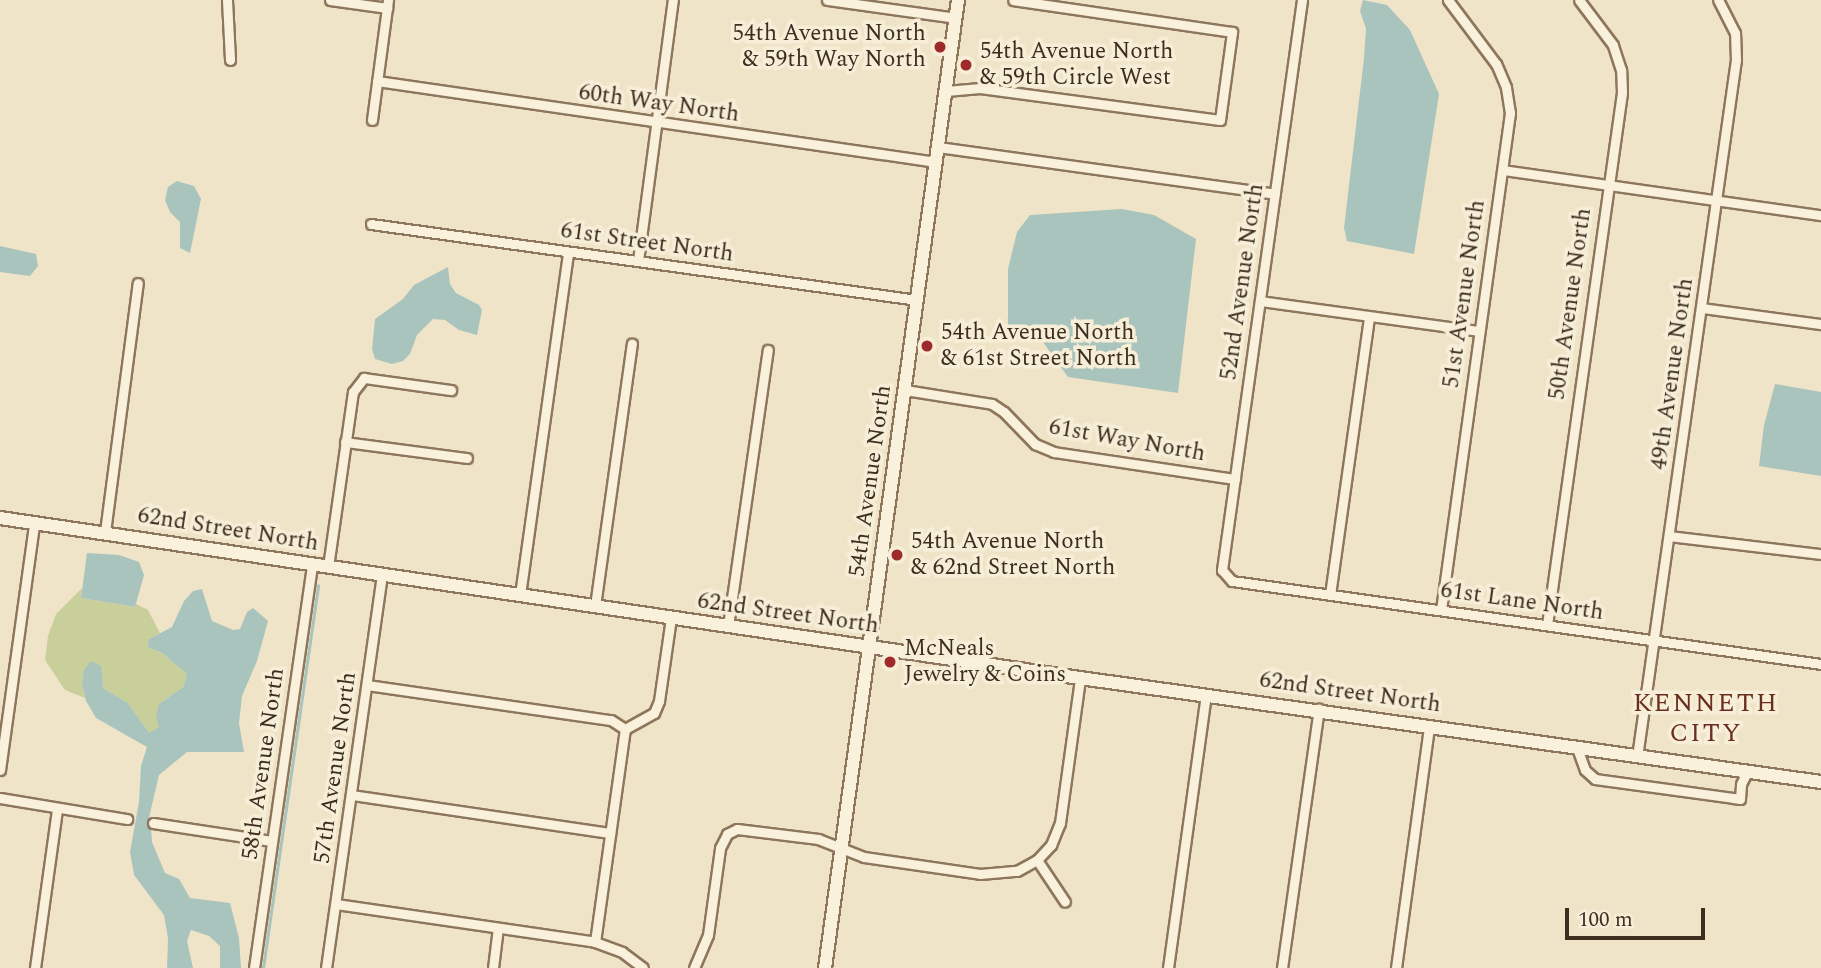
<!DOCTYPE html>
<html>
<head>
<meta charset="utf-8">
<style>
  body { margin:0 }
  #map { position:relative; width:1821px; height:968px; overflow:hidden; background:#f0e4c8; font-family:Spectral,serif }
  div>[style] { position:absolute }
  .green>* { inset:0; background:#c9cf9b }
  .water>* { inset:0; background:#a9c4bc }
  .stream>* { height:2.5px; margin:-1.25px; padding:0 1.25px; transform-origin:1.25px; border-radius:1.25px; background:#a9c4bc }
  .roads { filter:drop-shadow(2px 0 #8d765c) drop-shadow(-2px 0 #8d765c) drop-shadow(0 2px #8d765c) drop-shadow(0 -2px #8d765c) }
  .street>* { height:9px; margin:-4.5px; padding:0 4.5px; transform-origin:4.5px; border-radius:4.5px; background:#faf1dc }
  .secondary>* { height:12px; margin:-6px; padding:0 6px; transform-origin:6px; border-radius:6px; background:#faf1dc }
  .dots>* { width:19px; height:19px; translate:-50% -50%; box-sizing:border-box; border:4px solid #f7eed8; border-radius:50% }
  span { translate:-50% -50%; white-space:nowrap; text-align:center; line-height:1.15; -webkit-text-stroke:7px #f7eed8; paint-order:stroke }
  .poi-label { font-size:23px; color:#3d2e20 }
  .right { translate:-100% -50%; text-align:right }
  .left { translate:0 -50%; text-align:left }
  .street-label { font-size:23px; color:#3d2e20 }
  .quarter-label { font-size:26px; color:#6b2e1e; letter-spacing:2px }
  .scale { position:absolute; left:1565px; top:908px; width:140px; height:32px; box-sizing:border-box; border:4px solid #3d2e20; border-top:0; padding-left:9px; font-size:21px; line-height:24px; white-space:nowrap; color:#3d2e20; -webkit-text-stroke:5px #f7eed8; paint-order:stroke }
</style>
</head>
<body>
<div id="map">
  <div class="green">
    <div style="clip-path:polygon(82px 588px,81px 598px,135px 607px,136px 604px,148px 610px,160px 633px,149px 639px,147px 647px,162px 653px,187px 674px,183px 687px,159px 704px,159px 727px,149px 734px,128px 703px,103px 688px,82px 685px,85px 698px,65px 690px,45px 660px,48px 636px,56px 614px)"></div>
  </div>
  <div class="water">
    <div style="clip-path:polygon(1363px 0,1387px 5px,1410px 30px,1439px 94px,1414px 254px,1347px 241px,1344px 228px,1364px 58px,1366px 29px,1360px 11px)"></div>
    <div style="clip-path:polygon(177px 181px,194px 186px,201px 199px,190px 253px,180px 248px,180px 222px,170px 212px,165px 200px,168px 187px)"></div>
    <div style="clip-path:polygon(1122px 209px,1154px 215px,1196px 239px,1178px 393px,1068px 377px,1033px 328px,1008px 325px,1008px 269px,1017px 232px,1030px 215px)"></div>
    <div style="clip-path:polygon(0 246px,36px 254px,38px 266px,30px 276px,0 272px)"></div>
    <div style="clip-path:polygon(448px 267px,450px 284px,456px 293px,479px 305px,482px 310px,477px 335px,459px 330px,445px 320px,433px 319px,417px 335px,410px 354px,403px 361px,392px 364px,375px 359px,372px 349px,375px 319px,403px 299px,414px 285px)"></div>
    <div style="clip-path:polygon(1775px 384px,1821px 392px,1821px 476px,1759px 466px,1764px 425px)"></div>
    <div style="clip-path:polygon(87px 553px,119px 555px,139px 562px,144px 575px,135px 607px,81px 598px)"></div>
    <div style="clip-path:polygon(202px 589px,212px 621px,233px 630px,240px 629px,247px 612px,253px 608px,268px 621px,257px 661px,242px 696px,239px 723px,244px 752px,187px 752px,159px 775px,147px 826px,151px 827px,152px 842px,165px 873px,179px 879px,190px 898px,230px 903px,239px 938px,241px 968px,220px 968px,220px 946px,209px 936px,191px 930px,187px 941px,193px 968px,167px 968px,168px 938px,164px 915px,134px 875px,130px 852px,139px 802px,141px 766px,147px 747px,96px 718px,86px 701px,82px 685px,84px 670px,91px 661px,101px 666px,103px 688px,128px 703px,149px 733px,159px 727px,156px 717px,159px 704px,183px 687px,187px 674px,162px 653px,147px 647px,149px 639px,172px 627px,184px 601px,193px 591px)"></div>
  </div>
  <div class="stream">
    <div style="left:263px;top:968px;width:386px;rotate:-81.8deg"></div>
  </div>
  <div class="roads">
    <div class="street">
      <div style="left:227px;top:0;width:60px;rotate:87.1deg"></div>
      <div style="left:330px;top:0;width:58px;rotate:8deg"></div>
      <div style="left:827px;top:0;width:130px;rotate:7.9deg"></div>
      <div style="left:1302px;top:0;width:576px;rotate:97.99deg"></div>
      <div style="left:1222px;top:570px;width:15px;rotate:48deg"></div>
      <div style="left:1232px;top:581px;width:595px;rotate:8.02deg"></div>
      <div style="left:377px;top:81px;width:565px;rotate:8.24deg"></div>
      <div style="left:946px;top:91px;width:34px;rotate:-5deg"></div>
      <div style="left:980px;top:88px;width:242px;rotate:7.6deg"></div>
      <div style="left:1220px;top:120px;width:89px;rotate:-82.2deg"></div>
      <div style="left:1232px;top:32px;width:221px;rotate:-171.7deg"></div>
      <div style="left:372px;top:120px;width:121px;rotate:-82.4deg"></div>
      <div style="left:938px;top:147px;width:340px;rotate:7.9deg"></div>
      <div style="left:1503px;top:170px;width:321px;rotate:8.1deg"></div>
      <div style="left:371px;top:224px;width:551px;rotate:7.92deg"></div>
      <div style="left:638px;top:261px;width:263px;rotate:-82.4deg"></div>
      <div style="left:1260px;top:301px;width:221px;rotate:7.8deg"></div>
      <div style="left:1702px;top:308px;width:120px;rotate:7.7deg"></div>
      <div style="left:905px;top:390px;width:88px;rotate:9.1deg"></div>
      <div style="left:992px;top:404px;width:14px;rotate:34deg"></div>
      <div style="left:1004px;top:412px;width:45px;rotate:45.9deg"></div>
      <div style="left:1035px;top:444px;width:21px;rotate:23deg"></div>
      <div style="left:1054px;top:452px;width:183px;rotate:8.5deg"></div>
      <div style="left:345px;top:442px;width:123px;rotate:7.5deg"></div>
      <div style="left:105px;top:532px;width:251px;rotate:-82.5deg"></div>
      <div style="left:1669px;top:536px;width:153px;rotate:6.8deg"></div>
      <div style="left:328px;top:567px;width:177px;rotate:-81.9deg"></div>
      <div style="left:353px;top:392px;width:18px;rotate:-52deg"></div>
      <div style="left:364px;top:378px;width:88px;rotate:7.9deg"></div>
      <div style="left:520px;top:595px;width:346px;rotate:-82deg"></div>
      <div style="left:1330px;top:595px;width:281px;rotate:-82deg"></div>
      <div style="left:595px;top:606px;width:265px;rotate:-82deg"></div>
      <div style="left:1441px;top:610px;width:502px;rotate:-82.1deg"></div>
      <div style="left:1510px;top:113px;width:26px;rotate:-99deg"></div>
      <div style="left:1506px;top:87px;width:25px;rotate:-113deg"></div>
      <div style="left:1496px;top:64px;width:80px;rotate:-126.9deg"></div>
      <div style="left:1547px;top:625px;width:537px;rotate:-81.98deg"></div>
      <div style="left:1622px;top:93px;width:23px;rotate:-92deg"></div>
      <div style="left:1621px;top:70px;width:26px;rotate:-108deg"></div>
      <div style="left:1613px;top:45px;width:56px;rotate:-127.1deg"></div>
      <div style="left:728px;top:626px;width:279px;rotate:-81.8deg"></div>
      <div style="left:367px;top:685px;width:246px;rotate:8.2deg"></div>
      <div style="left:611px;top:720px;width:17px;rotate:33deg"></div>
      <div style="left:1577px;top:748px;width:23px;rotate:70deg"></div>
      <div style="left:1585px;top:770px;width:13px;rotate:42deg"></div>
      <div style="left:1595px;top:779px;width:139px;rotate:7.8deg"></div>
      <div style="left:1733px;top:798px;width:7px;rotate:8deg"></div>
      <div style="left:1740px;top:799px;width:15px;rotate:-86deg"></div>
      <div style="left:1741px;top:784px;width:13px;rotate:-63deg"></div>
      <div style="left:1637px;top:757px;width:704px;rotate:-81.92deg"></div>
      <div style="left:1736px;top:60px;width:27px;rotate:-92deg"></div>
      <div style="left:1735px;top:33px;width:37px;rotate:-117deg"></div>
      <div style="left:0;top:770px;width:248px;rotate:-82.1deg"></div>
      <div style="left:352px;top:795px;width:261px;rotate:8.4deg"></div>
      <div style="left:0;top:798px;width:129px;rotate:9.4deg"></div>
      <div style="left:153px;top:823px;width:120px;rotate:8.6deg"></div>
      <div style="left:1037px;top:860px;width:50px;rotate:56.3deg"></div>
      <div style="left:336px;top:904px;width:262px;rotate:8.3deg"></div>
      <div style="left:595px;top:942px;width:29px;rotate:20deg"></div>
      <div style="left:622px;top:952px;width:26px;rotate:37deg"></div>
      <div style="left:595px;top:942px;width:215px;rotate:-82deg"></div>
      <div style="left:625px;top:729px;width:33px;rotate:-29deg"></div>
      <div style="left:654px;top:713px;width:13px;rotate:-67deg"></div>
      <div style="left:659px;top:701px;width:84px;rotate:-81.8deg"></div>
      <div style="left:35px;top:968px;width:161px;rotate:-82.1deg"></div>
      <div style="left:254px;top:968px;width:407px;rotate:-81.8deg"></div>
      <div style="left:326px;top:968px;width:398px;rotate:-81.9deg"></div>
      <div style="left:493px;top:968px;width:39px;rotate:-83deg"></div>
      <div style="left:694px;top:968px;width:36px;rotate:-67deg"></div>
      <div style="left:708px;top:935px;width:88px;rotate:-82.1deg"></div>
      <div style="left:720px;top:848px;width:16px;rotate:-63deg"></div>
      <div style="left:727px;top:834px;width:11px;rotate:-27deg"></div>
      <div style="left:737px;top:829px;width:82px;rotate:7deg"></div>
      <div style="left:818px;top:839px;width:49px;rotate:21.4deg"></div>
      <div style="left:864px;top:857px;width:117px;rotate:8.3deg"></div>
      <div style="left:980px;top:874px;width:37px;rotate:-5deg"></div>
      <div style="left:1017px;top:871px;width:23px;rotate:-29deg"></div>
      <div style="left:1037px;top:860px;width:21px;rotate:-47deg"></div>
      <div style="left:1051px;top:845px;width:24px;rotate:-68deg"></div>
      <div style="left:1060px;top:823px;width:146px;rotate:-82.1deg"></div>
      <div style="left:1168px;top:968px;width:276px;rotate:-82.1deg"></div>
      <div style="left:1282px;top:968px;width:262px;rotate:-81.9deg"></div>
      <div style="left:1396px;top:968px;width:244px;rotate:-82.2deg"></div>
    </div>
    <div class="secondary">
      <div style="left:0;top:518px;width:1092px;rotate:8.43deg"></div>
      <div style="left:1080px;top:678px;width:748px;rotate:7.99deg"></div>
      <div style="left:825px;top:968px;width:977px;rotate:-82.18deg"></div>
    </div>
  </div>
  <div class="dots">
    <div style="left:940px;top:47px;background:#9e2a2b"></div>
    <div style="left:966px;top:65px;background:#9e2a2b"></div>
    <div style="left:927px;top:346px;background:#9e2a2b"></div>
    <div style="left:897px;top:555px;background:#9e2a2b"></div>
    <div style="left:890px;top:662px;background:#9e2a2b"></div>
  </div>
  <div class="poi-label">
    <span class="right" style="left:926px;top:47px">54th Avenue North<br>&amp; 59th Way North</span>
    <span class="left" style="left:980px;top:65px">54th Avenue North<br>&amp; 59th Circle West</span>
    <span class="left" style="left:941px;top:346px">54th Avenue North<br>&amp; 61st Street North</span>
    <span class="left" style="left:911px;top:555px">54th Avenue North<br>&amp; 62nd Street North</span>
    <span class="left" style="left:904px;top:662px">McNeals<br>Jewelry &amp; Coins</span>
  </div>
  <div class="street-label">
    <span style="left:659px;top:104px;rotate:8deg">60th Way North</span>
    <span style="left:647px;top:243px;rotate:8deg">61st Street North</span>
    <span style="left:1243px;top:282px;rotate:-82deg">52nd Avenue North</span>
    <span style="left:1465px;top:294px;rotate:-82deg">51st Avenue North</span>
    <span style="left:1571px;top:304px;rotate:-82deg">50th Avenue North</span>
    <span style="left:1673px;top:374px;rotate:-82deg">49th Avenue North</span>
    <span style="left:1127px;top:441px;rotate:10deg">61st Way North</span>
    <span style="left:871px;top:481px;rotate:-82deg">54th Avenue North</span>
    <span style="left:228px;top:530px;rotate:9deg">62nd Street North</span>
    <span style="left:1522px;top:602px;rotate:8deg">61st Lane North</span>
    <span style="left:788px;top:614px;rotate:8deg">62nd Street North</span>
    <span style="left:1350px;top:693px;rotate:8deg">62nd Street North</span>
    <span style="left:264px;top:764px;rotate:-82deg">58th Avenue North</span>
    <span style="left:336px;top:768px;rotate:-82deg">57th Avenue North</span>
  </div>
  <div class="quarter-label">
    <span style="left:1706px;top:719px">KENNETH<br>CITY</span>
  </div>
  <div class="scale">100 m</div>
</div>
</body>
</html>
